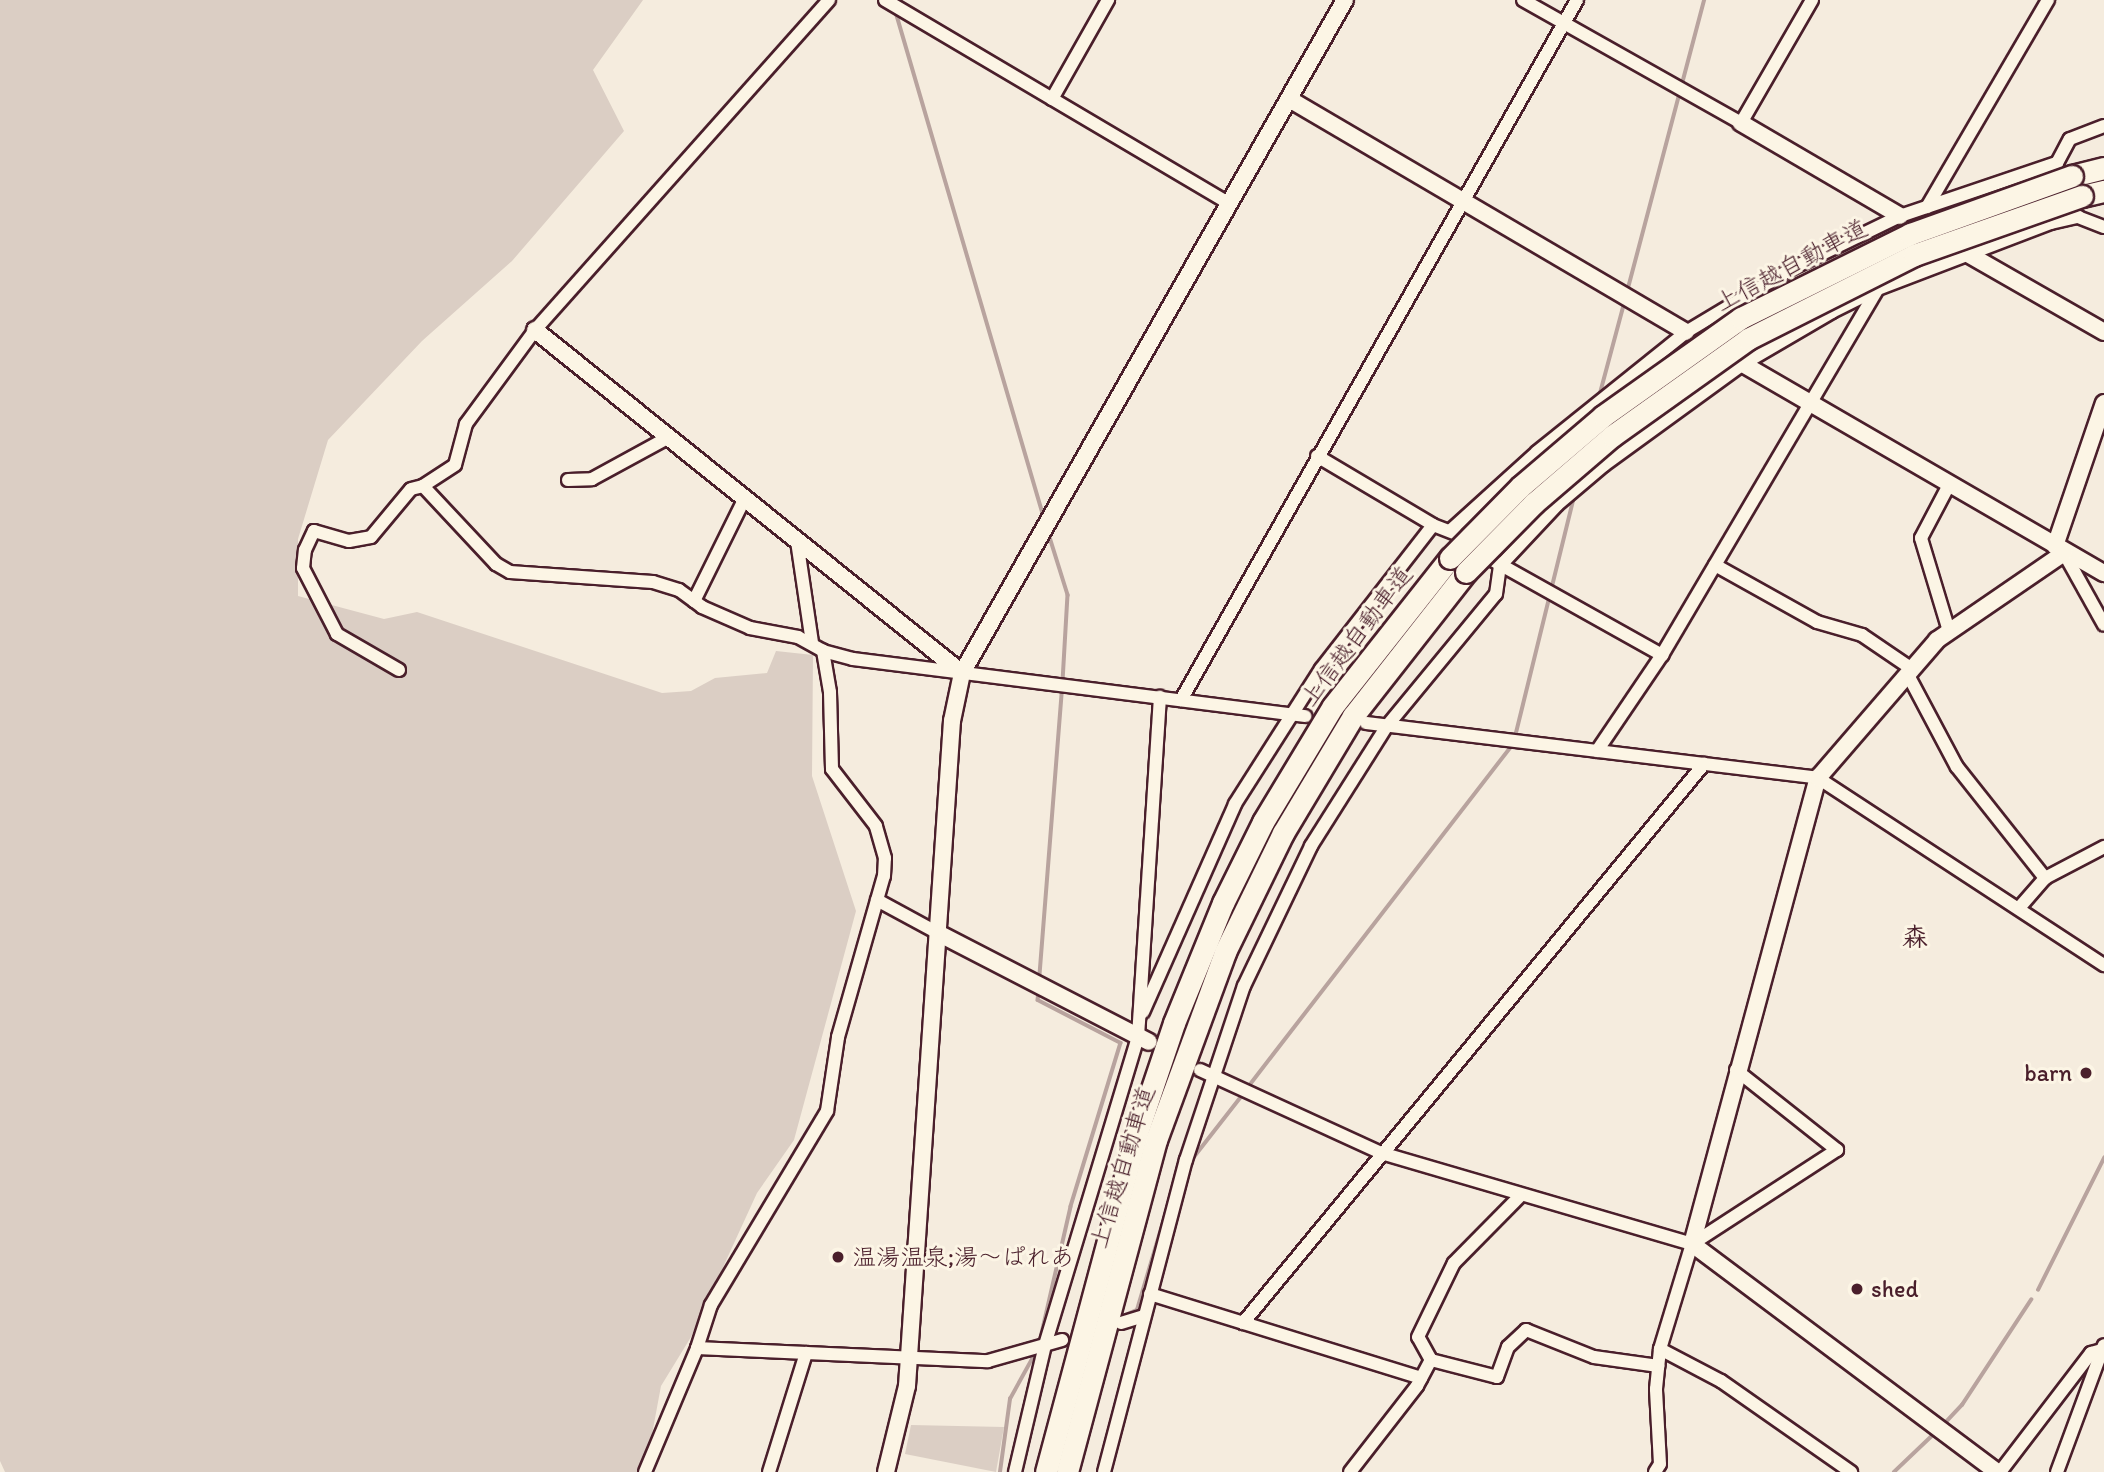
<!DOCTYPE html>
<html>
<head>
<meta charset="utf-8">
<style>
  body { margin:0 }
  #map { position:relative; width:2104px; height:1472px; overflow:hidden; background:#f5ecde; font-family:Itim,"Klee One",sans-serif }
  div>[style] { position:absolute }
  .green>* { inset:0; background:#dbcec4 }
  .stream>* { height:3.5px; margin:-1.75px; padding:0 1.75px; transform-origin:1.75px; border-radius:1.75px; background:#b8a39e }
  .roads { filter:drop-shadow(2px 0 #4a1f2b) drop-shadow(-2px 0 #4a1f2b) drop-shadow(0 2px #4a1f2b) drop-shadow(0 -2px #4a1f2b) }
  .street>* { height:12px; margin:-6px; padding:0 6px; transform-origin:6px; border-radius:6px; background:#fcf5e5 }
  .secondary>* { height:16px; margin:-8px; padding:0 8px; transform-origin:8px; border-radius:8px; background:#fcf5e5 }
  .highway>* { height:21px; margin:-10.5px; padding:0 10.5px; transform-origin:10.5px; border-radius:10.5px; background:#fcf5e5 }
  .bridges { filter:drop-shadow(2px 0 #4a1f2b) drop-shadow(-2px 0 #4a1f2b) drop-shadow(0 2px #4a1f2b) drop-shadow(0 -2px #4a1f2b) }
  .highway-bridge>* { height:21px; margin:-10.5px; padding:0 10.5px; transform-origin:10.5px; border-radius:10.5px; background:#fcf5e5 }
  .dots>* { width:19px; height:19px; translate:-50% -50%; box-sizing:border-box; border:4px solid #fcf5e5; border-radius:50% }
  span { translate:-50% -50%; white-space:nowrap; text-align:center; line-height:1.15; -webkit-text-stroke:6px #fcf5e5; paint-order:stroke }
  .street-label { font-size:24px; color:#4a1f2b }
  .poi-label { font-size:24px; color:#4a1f2b }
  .right { translate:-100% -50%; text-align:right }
  .left { translate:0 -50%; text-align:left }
  .neighbourhood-label { font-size:26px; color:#4a1f2b; font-weight:700 }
</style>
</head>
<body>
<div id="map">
  <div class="green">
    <div style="clip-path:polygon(0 0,643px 0,593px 70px,624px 131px,512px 261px,422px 341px,328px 440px,298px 539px,298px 596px,384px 619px,417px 612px,662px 693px,691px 691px,715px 678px,767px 673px,776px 651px,813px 655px,812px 776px,856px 911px,794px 1140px,757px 1193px,691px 1337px,661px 1386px,645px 1472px,5px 1472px,0 1461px)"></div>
    <div style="clip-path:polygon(911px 1425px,1004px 1427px,996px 1472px,905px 1454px)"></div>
  </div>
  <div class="stream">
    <div style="left:896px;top:12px;width:526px;rotate:73.67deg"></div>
    <div style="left:1627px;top:292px;width:302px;rotate:-75.2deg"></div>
    <div style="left:1599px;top:397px;width:100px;rotate:-75deg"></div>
    <div style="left:1048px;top:531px;width:67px;rotate:72.6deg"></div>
    <div style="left:1068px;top:595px;width:86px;rotate:93.3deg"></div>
    <div style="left:1515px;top:737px;width:248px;rotate:-76.2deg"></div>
    <div style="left:1039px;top:981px;width:293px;rotate:-85.5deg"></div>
    <div style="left:1039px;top:992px;width:8px;rotate:97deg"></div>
    <div style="left:1038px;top:1000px;width:93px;rotate:27.4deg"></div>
    <div style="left:1121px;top:1043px;width:171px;rotate:107deg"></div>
    <div style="left:1071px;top:1207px;width:139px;rotate:102.9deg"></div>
    <div style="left:1248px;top:1087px;width:433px;rotate:-52.3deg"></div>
    <div style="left:1190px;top:1162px;width:88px;rotate:-52deg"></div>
    <div style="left:2038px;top:1290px;width:148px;rotate:-63.4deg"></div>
    <div style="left:1123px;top:1316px;width:15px;rotate:-23deg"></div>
    <div style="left:1137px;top:1310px;width:134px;rotate:-73.5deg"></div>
    <div style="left:1945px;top:1423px;width:25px;rotate:-47deg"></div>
    <div style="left:1962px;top:1405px;width:126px;rotate:-56.7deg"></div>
    <div style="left:1000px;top:1472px;width:74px;rotate:-82.2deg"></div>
    <div style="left:1010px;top:1399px;width:56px;rotate:-61.1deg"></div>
    <div style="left:1894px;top:1472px;width:57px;rotate:-43.6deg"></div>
  </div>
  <div class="roads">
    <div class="street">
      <div style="left:829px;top:0;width:442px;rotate:131.7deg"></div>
      <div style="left:535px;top:330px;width:117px;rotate:126.3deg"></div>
      <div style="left:466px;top:424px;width:42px;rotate:105deg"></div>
      <div style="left:455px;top:465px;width:38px;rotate:147deg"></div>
      <div style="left:423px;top:486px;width:107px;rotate:46.9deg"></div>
      <div style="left:496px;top:564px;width:16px;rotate:30deg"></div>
      <div style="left:510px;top:572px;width:143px;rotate:4deg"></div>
      <div style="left:653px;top:582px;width:27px;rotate:17deg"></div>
      <div style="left:679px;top:590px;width:29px;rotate:36deg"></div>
      <div style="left:702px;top:607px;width:52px;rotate:23.6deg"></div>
      <div style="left:750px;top:628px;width:49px;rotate:10.6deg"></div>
      <div style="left:798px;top:637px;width:29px;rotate:29deg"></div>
      <div style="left:823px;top:651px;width:31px;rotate:15deg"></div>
      <div style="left:853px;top:659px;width:456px;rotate:7.2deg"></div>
      <div style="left:885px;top:0;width:401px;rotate:30.6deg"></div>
      <div style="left:1523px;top:0;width:250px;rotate:29.4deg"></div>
      <div style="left:1741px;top:123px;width:142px;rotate:-60deg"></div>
      <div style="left:1052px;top:99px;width:114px;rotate:-60.5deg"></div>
      <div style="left:1927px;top:207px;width:240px;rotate:-59.7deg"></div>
      <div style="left:1317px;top:456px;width:135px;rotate:30.7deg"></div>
      <div style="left:1433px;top:525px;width:26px;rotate:21deg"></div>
      <div style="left:568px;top:480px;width:24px;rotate:-2deg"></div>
      <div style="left:592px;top:479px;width:88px;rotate:-28.6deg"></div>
      <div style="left:1451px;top:530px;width:116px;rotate:-42.2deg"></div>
      <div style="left:1537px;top:452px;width:191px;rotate:-38.8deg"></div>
      <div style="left:1686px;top:332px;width:125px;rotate:-30.9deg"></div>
      <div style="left:1793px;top:268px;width:119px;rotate:-25.9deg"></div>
      <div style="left:1900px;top:216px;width:166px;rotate:-18.7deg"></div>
      <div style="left:2057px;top:163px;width:27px;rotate:-62deg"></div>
      <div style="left:2070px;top:139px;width:36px;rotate:-21deg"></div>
      <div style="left:797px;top:541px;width:103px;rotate:81.6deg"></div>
      <div style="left:2064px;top:553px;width:82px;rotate:60.9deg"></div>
      <div style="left:1494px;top:561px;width:193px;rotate:29.2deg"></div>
      <div style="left:1715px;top:565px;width:117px;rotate:29.2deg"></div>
      <div style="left:1817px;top:622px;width:47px;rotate:16.1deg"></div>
      <div style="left:1862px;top:635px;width:60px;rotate:34.2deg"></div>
      <div style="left:694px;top:601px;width:115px;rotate:-63.7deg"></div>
      <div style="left:1949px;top:631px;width:97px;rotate:-106.8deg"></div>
      <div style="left:1921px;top:538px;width:62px;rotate:-62.2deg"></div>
      <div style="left:399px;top:670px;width:72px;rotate:-149.9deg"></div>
      <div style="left:337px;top:634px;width:74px;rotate:-117.3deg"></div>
      <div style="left:303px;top:568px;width:18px;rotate:-84deg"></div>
      <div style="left:305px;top:550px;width:21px;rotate:-65deg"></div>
      <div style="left:314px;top:531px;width:36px;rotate:16deg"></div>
      <div style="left:349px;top:541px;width:22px;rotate:-10deg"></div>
      <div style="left:371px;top:537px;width:62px;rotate:-50.2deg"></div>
      <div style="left:411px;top:489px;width:12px;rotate:-14deg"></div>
      <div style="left:1908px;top:675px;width:104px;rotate:62deg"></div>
      <div style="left:1957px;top:767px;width:142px;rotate:51.6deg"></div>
      <div style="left:1181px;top:700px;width:804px;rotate:-60.5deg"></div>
      <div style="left:1366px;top:723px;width:455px;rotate:6.9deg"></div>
      <div style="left:1818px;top:778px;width:342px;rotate:33.2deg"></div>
      <div style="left:1597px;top:751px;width:116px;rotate:-55.9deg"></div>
      <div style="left:1662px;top:655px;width:425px;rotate:-59.5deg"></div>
      <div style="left:877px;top:900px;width:69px;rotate:28.4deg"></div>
      <div style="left:2019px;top:908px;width:40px;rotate:-49deg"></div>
      <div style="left:2045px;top:878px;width:67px;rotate:-27.7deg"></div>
      <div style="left:1143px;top:1012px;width:227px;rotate:-66.1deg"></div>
      <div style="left:1235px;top:804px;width:160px;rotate:-57.5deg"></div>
      <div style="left:1321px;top:669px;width:182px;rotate:-52.1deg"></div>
      <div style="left:1200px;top:1070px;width:199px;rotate:24.6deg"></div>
      <div style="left:1381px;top:1153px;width:324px;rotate:16.3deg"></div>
      <div style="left:1150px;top:1294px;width:284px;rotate:17.2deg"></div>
      <div style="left:1121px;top:1323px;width:24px;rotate:-17deg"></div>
      <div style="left:1243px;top:1323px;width:725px;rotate:-50.49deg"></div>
      <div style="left:697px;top:1348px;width:291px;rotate:2.6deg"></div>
      <div style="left:988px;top:1361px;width:77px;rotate:-15.8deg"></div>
      <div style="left:1660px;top:1349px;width:69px;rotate:27.7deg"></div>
      <div style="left:1721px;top:1381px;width:159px;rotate:35deg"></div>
      <div style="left:1431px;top:1360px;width:68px;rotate:14.4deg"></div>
      <div style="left:1497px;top:1377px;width:32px;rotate:-70deg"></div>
      <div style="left:1508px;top:1347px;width:25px;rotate:-43deg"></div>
      <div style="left:1526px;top:1330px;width:73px;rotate:21.7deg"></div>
      <div style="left:1594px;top:1357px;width:65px;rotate:8deg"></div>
      <div style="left:645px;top:1472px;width:134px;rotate:-67.2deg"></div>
      <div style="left:697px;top:1348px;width:45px;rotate:-72deg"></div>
      <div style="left:711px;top:1305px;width:226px;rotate:-59.1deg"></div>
      <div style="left:827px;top:1111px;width:75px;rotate:-81.5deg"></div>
      <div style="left:838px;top:1037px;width:167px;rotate:-74.1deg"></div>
      <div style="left:884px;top:876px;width:18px;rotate:-87deg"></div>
      <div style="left:885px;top:858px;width:33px;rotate:-106deg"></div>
      <div style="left:876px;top:826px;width:72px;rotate:-127.7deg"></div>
      <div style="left:832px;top:769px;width:77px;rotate:-91.5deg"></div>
      <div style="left:830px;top:692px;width:42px;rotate:-99.7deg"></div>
      <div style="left:769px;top:1472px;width:125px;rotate:-72.7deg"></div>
      <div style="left:1015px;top:1472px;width:130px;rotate:-76.7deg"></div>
      <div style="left:1045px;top:1345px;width:322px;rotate:-73.2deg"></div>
      <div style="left:1138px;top:1037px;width:341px;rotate:-86.3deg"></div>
      <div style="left:1104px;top:1472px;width:323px;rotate:-75.3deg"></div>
      <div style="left:1186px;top:1160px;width:183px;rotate:-71.6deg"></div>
      <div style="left:1244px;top:986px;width:155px;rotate:-64.4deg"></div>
      <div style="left:1311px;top:846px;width:142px;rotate:-57.7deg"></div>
      <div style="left:1387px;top:726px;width:171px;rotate:-50.5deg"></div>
      <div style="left:1496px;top:594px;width:28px;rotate:-82deg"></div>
      <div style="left:1500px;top:566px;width:83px;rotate:-46.9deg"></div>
      <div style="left:1557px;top:505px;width:62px;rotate:-40.4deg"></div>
      <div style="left:1604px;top:465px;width:172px;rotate:-36deg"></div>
      <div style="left:1743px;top:364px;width:103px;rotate:-30.3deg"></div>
      <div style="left:1832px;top:312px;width:51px;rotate:-26.6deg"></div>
      <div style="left:1878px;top:289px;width:185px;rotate:-20.9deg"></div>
      <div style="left:2051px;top:223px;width:28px;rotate:-13deg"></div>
      <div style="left:2078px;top:217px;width:28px;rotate:21deg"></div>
      <div style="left:1350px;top:1472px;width:109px;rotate:-52.1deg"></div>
      <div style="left:1417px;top:1386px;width:30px;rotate:-62deg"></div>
      <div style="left:1431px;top:1360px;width:26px;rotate:-119deg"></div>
      <div style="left:1418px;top:1337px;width:82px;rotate:-64.1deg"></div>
      <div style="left:1454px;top:1263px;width:93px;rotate:-45.4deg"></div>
      <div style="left:1655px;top:1472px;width:9px;rotate:-58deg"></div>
      <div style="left:1660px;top:1464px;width:75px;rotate:-93.1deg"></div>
      <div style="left:1656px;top:1389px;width:40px;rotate:-84.3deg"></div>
      <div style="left:1660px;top:1349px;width:110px;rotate:-73.1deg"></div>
      <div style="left:1692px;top:1244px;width:173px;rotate:-33deg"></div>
      <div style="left:1837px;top:1150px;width:129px;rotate:-141.6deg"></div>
      <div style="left:2000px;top:1472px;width:150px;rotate:-52.6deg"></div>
      <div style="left:2091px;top:1353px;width:11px;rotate:-15deg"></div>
      <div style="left:2057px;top:1472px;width:135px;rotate:-69.7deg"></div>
    </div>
    <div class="secondary">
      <div style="left:1289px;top:99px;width:460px;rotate:30.4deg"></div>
      <div style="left:1741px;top:123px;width:184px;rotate:30.3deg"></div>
      <div style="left:1968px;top:254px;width:157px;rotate:29.8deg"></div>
      <div style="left:535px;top:330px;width:548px;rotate:38.77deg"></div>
      <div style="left:1743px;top:364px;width:417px;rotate:30.1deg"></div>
      <div style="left:2055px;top:546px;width:151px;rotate:-71.1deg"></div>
      <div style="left:938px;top:933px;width:237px;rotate:27.3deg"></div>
      <div style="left:886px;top:1472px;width:89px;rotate:-76.3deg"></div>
      <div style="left:907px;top:1386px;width:667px;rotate:-86.13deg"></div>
      <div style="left:952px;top:721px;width:49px;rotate:-78.2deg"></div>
      <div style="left:962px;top:673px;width:774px;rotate:-60.36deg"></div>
      <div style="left:1997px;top:1472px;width:381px;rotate:-143.2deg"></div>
      <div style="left:1692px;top:1244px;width:483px;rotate:-74.9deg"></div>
      <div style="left:1818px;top:778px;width:182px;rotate:-49.2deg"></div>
      <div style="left:1937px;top:640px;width:154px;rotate:-34.4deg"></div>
    </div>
    <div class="highway">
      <div style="left:2072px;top:176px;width:33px;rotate:-14deg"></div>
      <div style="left:2082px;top:196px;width:23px;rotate:-13deg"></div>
      <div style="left:1046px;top:1472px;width:345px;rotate:-75deg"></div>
      <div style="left:1135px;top:1139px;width:122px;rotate:-71.4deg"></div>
      <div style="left:1174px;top:1023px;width:130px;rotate:-67.8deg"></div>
      <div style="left:1223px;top:903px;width:90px;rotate:-63.7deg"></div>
      <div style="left:1263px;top:822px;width:135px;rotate:-58.9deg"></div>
      <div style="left:1333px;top:706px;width:189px;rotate:-51.7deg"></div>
      <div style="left:1067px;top:1472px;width:344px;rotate:-75deg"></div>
      <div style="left:1156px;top:1140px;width:200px;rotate:-69.8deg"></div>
      <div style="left:1225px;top:952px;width:132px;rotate:-64deg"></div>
      <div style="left:1283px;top:833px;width:136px;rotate:-59.1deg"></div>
      <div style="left:1353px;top:716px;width:183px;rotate:-51.9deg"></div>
    </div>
  </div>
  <div class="bridges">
    <div class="highway-bridge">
      <div style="left:1450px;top:558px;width:100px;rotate:-45.4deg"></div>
      <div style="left:1520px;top:487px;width:109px;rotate:-40.5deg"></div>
      <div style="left:1603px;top:416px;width:169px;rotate:-35.4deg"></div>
      <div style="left:1741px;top:318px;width:189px;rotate:-26.4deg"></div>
      <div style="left:1910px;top:234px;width:172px;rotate:-19.7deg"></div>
      <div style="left:1466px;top:572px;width:97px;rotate:-45.4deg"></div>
      <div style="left:1534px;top:503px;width:103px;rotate:-40.7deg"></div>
      <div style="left:1612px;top:436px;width:167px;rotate:-35.5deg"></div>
      <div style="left:1748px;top:339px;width:186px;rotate:-26.8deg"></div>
      <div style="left:1914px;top:255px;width:178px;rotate:-19.4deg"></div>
    </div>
  </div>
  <div class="dots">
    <div style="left:2086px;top:1073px;background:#4a1f2b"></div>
    <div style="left:838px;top:1257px;background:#4a1f2b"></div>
    <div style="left:1857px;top:1289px;background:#4a1f2b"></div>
  </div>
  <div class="street-label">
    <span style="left:1791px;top:265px;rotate:-28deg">上信越自動車道</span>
    <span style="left:1356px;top:636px;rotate:-53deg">上信越自動車道</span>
    <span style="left:1122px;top:1167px;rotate:-73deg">上信越自動車道</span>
  </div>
  <div class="poi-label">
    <span class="right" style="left:2072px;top:1073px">barn</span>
    <span class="left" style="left:852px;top:1257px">温湯温泉;湯〜ぱれあ</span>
    <span class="left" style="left:1871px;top:1289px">shed</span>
  </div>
  <div class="neighbourhood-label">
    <span style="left:1915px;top:938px">森</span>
  </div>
</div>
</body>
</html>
